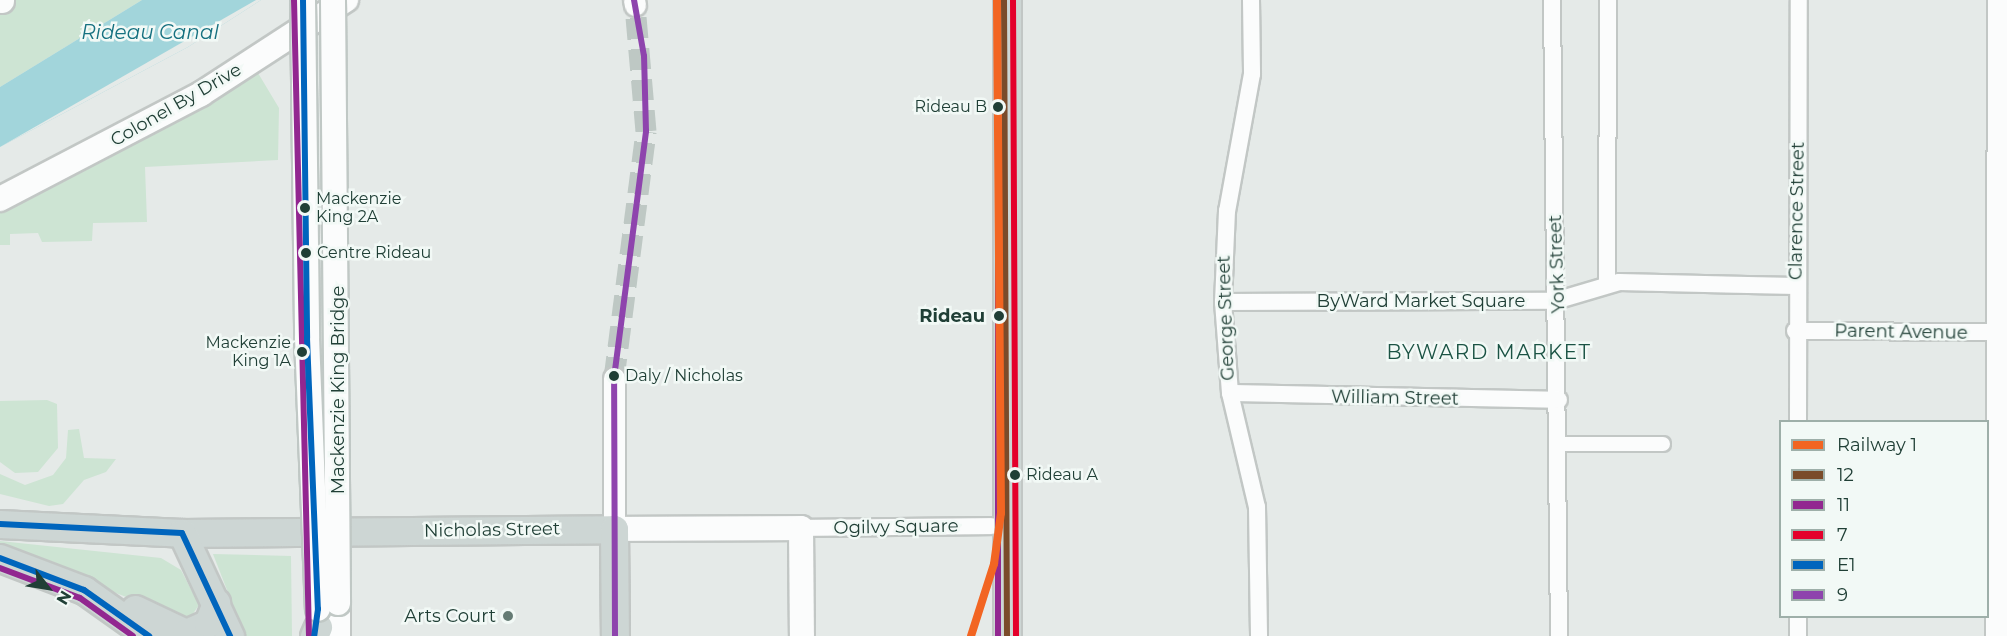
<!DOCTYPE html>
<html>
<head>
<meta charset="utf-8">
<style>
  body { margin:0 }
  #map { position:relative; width:2007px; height:636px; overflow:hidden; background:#e5eae8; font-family:Montserrat,sans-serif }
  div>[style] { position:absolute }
  .green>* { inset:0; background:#cde4d3 }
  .water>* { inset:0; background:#a2d5db }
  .pier>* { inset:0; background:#e5eae8 }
  .tertiary-tunnel>* { height:21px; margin-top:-10.5px; transform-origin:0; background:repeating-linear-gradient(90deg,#bec8c4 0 21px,transparent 0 31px) }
  .roads { filter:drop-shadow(2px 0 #c2c7c5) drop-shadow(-2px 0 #c2c7c5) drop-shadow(0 2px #c2c7c5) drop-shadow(0 -2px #c2c7c5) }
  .pedestrian>* { height:14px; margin:-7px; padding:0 7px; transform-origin:7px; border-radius:7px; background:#fbfcfc }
  .minor>* { height:16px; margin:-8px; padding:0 8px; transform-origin:8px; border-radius:8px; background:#fbfcfc }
  .tertiary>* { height:21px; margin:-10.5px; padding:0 10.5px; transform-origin:10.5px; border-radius:10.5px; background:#fbfcfc }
  .secondary>* { height:24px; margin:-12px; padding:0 12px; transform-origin:12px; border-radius:12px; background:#fbfcfc }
  .primary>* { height:27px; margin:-13.5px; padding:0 13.5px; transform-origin:13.5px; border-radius:13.5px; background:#cdd6d4 }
  .bridges { filter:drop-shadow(2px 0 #c0c8c5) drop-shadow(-2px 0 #c0c8c5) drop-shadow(0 2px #c0c8c5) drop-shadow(0 -2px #c0c8c5) }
  .secondary-bridge>* { height:24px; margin:-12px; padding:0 12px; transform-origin:12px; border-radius:12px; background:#fbfcfc }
  .bus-1>* { height:6px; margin:-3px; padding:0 3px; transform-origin:3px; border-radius:3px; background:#7a4b2a }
  .bus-2>* { height:6px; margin:-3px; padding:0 3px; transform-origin:3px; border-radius:3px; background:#922790 }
  .bus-3>* { height:6px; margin:-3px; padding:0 3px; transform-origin:3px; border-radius:3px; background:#e4002b }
  .bus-4>* { height:6px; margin:-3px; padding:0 3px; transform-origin:3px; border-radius:3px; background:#0065bd }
  .bus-5>* { height:6px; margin:-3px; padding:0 3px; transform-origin:3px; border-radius:3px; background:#8e44ad }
  .rail-1>* { height:8px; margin:-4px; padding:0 4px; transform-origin:4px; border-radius:4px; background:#f26522 }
  .dots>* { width:16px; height:16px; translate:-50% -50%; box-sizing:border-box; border:3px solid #f2f9f6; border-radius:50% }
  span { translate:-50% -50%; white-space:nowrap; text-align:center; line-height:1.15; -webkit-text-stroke:5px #f2f9f6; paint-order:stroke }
  .bus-label { font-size:16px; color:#203f36 }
  .right { translate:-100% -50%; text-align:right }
  .left { translate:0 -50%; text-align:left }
  .street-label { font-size:18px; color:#203f36 }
  .stop-label { font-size:18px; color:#203f36; font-weight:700 }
  .poi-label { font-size:18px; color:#203f36 }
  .water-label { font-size:20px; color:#167180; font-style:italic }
  .neighbourhood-label { font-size:20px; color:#1b5344; letter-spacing:1.5px }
  .legend { position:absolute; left:1779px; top:420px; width:210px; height:198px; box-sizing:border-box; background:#f2f9f6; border:2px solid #9eafa9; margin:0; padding:8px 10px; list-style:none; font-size:18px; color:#203f36 }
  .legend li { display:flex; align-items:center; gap:12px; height:30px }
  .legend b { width:30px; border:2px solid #9eafa9 }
  .north { position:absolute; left:18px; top:558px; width:60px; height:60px; -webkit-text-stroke:4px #f2f9f6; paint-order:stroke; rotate:121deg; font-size:16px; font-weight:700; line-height:24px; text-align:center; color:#203f36 }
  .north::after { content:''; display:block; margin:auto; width:21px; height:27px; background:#203f36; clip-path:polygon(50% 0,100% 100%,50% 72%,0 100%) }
</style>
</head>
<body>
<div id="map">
  <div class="green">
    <div style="clip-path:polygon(0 0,142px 0,0 87px)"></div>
    <div style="clip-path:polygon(258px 73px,279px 108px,278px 160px,145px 167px,147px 222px,93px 223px,92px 241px,42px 242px,38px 233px,10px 234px,10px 245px,0 245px,0 212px)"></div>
    <div style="clip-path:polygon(47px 400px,57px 404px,58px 448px,38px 472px,15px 473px,0 462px,0 401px)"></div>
    <div style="clip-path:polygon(79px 429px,84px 458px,116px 459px,106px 472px,84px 480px,63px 504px,49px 506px,0 494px,0 474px,25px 485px,53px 475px,66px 458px,68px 430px)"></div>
    <div style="clip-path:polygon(0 541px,161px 558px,181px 570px,199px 605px,188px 621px,0 548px)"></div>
    <div style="clip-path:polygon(213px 554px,291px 556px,292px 636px,245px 636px)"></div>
  </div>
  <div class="water">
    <div style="clip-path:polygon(142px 0,261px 0,188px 47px,0 147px,0 87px)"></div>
  </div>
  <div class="pier">
    <div style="clip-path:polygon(256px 0,261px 0,188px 47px,0 147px)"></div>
  </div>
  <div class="tertiary-tunnel">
    <div style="left:614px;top:378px;width:249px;rotate:-82.6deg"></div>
    <div style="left:646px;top:131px;width:126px;rotate:-95deg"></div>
  </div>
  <div class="roads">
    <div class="pedestrian">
      <div style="left:1560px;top:444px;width:103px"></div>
    </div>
    <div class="minor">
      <div style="left:1251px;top:0;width:74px;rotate:89.2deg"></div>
      <div style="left:1252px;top:74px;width:139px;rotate:100.3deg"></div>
      <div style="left:1227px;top:211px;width:91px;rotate:92.5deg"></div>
      <div style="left:1223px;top:302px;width:91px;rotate:85.6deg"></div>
      <div style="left:1230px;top:393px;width:117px;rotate:76.7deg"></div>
      <div style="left:1257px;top:507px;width:129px;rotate:89.1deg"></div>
      <div style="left:1552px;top:0;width:636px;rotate:89.37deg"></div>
      <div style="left:1607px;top:285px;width:285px;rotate:-89.8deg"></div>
      <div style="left:1223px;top:302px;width:332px;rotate:-0.2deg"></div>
      <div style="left:1555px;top:301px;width:67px;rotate:-16.5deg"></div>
      <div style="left:1619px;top:282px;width:177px;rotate:1.3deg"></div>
      <div style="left:1795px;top:331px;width:212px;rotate:0.3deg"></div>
      <div style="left:1230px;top:393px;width:329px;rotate:1.2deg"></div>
      <div style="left:1798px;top:422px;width:422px;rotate:-89.9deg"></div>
      <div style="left:801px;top:528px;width:190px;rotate:-0.6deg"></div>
      <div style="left:1798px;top:636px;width:20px;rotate:-90deg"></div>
    </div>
    <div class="tertiary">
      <div style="left:634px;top:0;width:5px;rotate:79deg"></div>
      <div style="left:614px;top:529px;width:151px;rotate:-90deg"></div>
    </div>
    <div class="secondary">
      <div style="left:2px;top:1px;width:1px;rotate:-90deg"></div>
      <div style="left:0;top:199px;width:227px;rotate:-27.6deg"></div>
      <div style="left:201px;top:94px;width:173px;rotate:-33deg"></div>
      <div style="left:614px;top:529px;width:187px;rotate:-0.3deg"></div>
      <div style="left:801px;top:528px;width:108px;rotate:89.5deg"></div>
      <div style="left:338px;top:603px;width:33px;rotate:90deg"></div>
      <div style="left:1998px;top:636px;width:636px;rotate:-89.82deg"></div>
    </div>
    <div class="primary">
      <div style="left:1007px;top:0;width:636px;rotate:90deg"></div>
      <div style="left:0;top:524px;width:182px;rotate:2.8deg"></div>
      <div style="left:182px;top:533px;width:432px;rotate:-0.5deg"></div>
      <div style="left:614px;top:529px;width:107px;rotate:89.5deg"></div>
      <div style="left:182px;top:533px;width:114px;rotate:65deg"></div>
      <div style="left:0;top:558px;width:90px;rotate:20.9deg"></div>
      <div style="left:84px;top:590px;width:80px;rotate:35.3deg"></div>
      <div style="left:135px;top:609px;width:56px;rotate:25.2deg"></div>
      <div style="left:186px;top:633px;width:24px;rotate:-24deg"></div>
      <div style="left:208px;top:623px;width:22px;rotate:-68deg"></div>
      <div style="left:314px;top:636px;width:10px;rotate:-66deg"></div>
    </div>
  </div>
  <div class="bridges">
    <div class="secondary-bridge">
      <div style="left:303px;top:0;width:338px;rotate:89.3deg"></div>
      <div style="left:307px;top:338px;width:271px;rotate:87.7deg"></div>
      <div style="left:333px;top:0;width:603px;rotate:89.52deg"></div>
    </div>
  </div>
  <div class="bus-1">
    <div style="left:1004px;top:0;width:636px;rotate:89.73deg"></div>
  </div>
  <div class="bus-2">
    <div style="left:294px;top:0;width:636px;rotate:88.65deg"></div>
    <div style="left:998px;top:0;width:636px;rotate:90deg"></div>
    <div style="left:0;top:568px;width:85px;rotate:20.6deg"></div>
    <div style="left:80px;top:598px;width:65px;rotate:35.6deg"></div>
  </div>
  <div class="bus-3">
    <div style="left:1013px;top:0;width:636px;rotate:89.73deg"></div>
  </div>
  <div class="bus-4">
    <div style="left:303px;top:0;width:338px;rotate:89.3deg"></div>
    <div style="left:307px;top:338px;width:271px;rotate:87.7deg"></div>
    <div style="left:318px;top:609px;width:27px;rotate:98deg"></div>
    <div style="left:0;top:524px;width:182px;rotate:2.8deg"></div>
    <div style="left:182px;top:533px;width:114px;rotate:65deg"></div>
    <div style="left:0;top:558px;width:90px;rotate:20.9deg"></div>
    <div style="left:84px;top:590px;width:80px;rotate:35.3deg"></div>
  </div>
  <div class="bus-5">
    <div style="left:615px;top:636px;width:258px;rotate:-90.2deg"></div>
    <div style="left:614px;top:378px;width:249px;rotate:-82.6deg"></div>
    <div style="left:646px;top:131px;width:75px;rotate:-91.5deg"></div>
    <div style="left:644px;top:56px;width:57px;rotate:-100.1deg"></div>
  </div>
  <div class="rail-1">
    <div style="left:971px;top:636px;width:76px;rotate:-72.3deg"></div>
    <div style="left:994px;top:564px;width:51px;rotate:-82.2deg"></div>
    <div style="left:1001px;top:513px;width:513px;rotate:-90.45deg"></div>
  </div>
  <div class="dots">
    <div style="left:998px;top:107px;background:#203f36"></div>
    <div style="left:305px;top:208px;background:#203f36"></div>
    <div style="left:306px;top:253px;background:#203f36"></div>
    <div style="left:999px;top:316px;background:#203f36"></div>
    <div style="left:302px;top:352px;background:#203f36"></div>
    <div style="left:614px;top:376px;background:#203f36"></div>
    <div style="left:1015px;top:475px;background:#203f36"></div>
    <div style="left:508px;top:616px;background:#657b74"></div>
  </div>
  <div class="bus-label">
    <span class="right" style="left:987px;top:107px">Rideau B</span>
    <span class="left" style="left:316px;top:208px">Mackenzie<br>King 2A</span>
    <span class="left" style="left:317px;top:253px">Centre Rideau</span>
    <span class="right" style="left:291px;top:352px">Mackenzie<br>King 1A</span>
    <span class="left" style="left:625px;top:376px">Daly / Nicholas</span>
    <span class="left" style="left:1026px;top:475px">Rideau A</span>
  </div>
  <div class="street-label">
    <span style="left:176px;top:105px;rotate:-30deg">Colonel By Drive</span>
    <span style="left:1797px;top:211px;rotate:-89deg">Clarence Street</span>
    <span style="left:1557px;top:264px;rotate:-92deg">York Street</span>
    <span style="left:1421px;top:301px">ByWard Market Square</span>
    <span style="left:1226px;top:318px;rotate:-92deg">George Street</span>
    <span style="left:1901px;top:332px;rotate:1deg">Parent Avenue</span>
    <span style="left:338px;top:390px;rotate:-90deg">Mackenzie King Bridge</span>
    <span style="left:1395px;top:398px;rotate:1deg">William Street</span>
    <span style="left:896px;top:527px;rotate:-1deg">Ogilvy Square</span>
    <span style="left:492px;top:530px;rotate:-1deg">Nicholas Street</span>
  </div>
  <div class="stop-label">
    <span class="right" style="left:985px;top:316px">Rideau</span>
  </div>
  <div class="poi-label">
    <span class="right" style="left:496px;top:616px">Arts Court</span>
  </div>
  <div class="water-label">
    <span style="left:150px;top:32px">Rideau Canal</span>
  </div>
  <div class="neighbourhood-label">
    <span style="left:1489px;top:352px">BYWARD MARKET</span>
  </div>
  <ul class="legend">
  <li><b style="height:8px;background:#f26522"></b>Railway 1</li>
  <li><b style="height:8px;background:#7a4b2a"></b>12</li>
  <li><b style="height:8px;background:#922790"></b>11</li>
  <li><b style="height:8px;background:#e4002b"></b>7</li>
  <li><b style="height:8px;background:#0065bd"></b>E1</li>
  <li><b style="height:8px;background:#8e44ad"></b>9</li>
  </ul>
  <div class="north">N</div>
</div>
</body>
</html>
